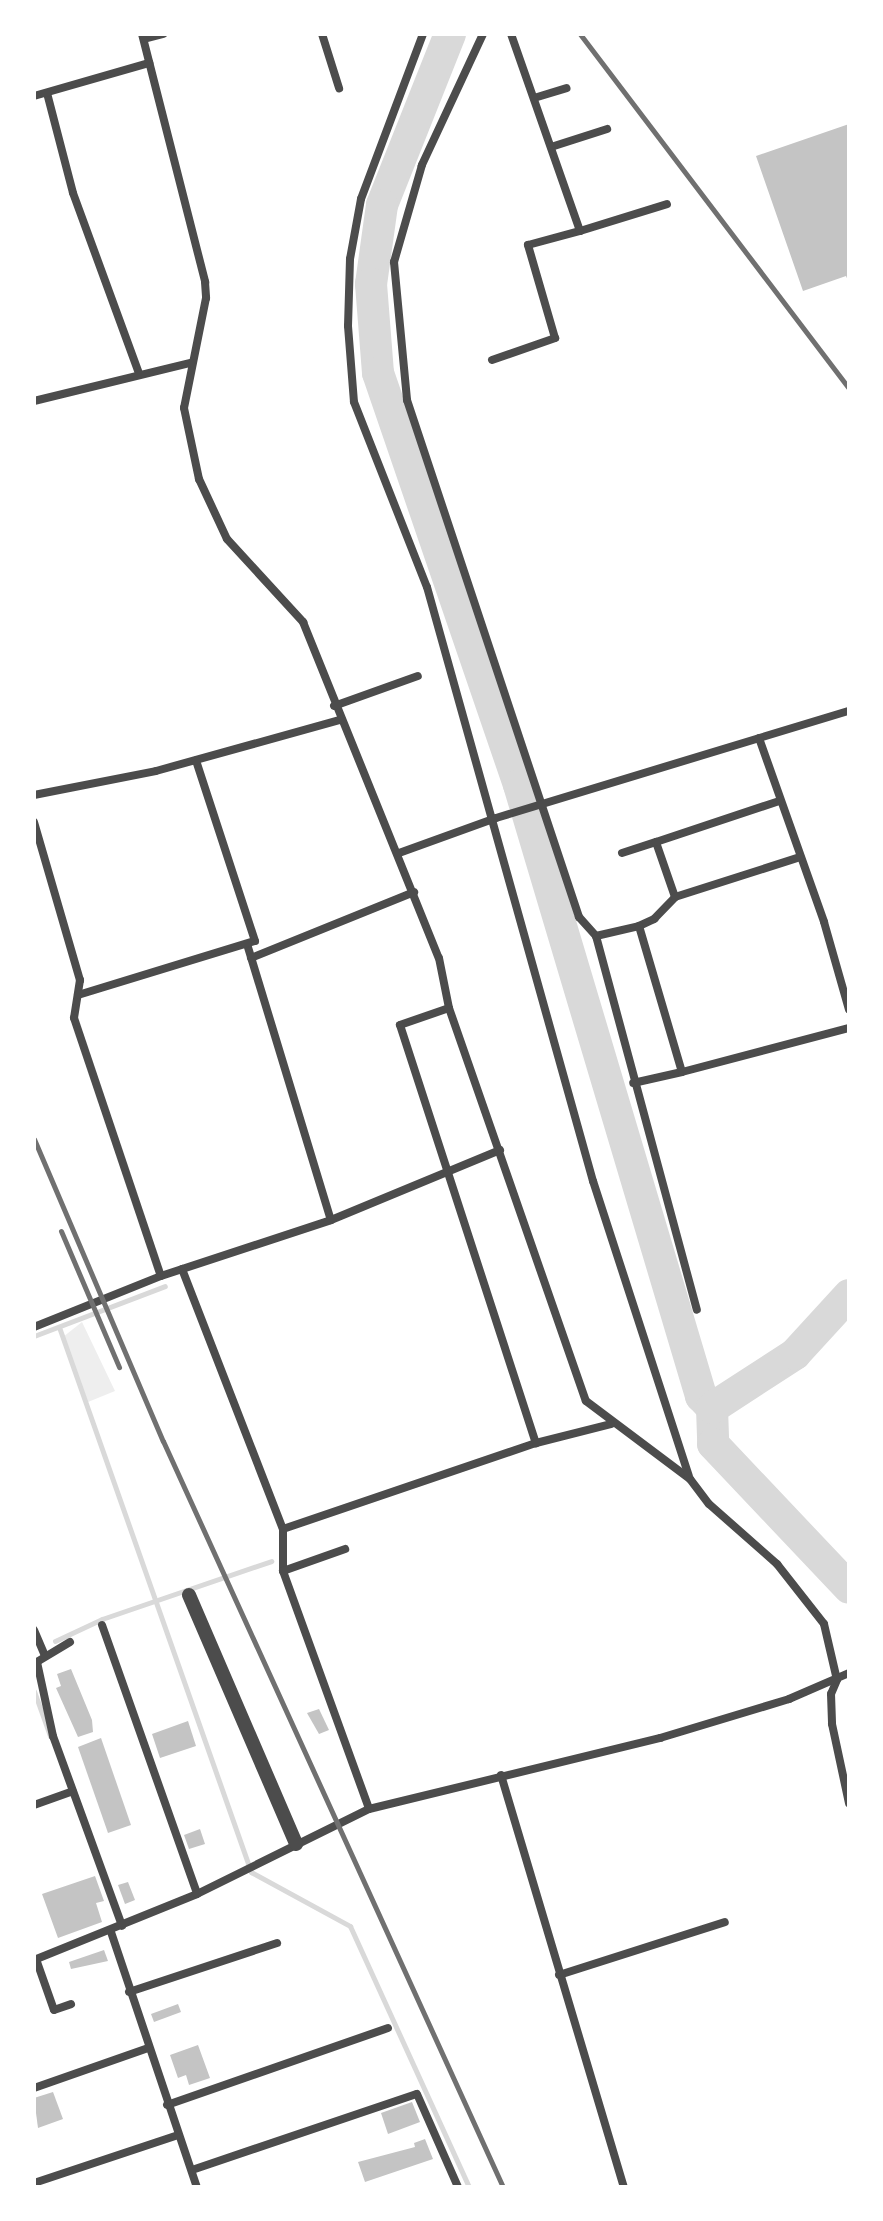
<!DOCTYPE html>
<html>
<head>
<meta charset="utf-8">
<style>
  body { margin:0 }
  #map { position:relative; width:883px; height:2221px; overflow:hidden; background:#fff; font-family:Cabin,sans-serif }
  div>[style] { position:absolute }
  .green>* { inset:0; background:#eee }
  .stream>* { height:5px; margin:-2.5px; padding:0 2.5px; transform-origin:2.5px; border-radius:2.5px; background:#d9d9d9 }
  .river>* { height:32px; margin:-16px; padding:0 16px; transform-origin:16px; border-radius:16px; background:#d9d9d9 }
  .building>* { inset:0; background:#c4c4c4 }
  .minor>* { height:8px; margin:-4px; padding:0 4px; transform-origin:4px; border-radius:4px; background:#4c4c4c }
  .tertiary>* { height:14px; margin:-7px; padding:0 7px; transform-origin:7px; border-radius:7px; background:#4c4c4c }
  .rail>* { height:5px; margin:-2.5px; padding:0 2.5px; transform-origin:2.5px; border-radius:2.5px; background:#707070 }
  span { translate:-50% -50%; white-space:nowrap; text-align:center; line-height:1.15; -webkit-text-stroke:7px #fff; paint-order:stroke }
  .frame { position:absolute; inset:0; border:36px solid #fff; pointer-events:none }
</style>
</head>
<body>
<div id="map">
  <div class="green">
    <div style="clip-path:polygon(82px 1322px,115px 1391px,88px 1402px,63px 1337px)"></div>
  </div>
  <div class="stream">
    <div style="left:59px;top:1327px;width:578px;rotate:70.59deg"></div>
    <div style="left:251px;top:1872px;width:113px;rotate:28.6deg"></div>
    <div style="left:350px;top:1926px;width:287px;rotate:65.5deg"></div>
    <div style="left:34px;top:1336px;width:140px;rotate:-20.9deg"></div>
    <div style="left:55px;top:1641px;width:52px;rotate:-25.1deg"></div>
    <div style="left:102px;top:1619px;width:179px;rotate:-18.9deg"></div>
    <div style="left:34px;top:1691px;width:48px;rotate:70.4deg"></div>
  </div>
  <div class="river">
    <div style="left:450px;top:34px;width:184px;rotate:111.7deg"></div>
    <div style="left:382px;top:205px;width:80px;rotate:97.9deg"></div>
    <div style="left:371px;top:284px;width:89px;rotate:85.5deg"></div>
    <div style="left:378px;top:373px;width:435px;rotate:71.1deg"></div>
    <div style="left:519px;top:785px;width:638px;rotate:73.41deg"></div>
    <div style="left:701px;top:1396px;width:16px;rotate:47deg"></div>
    <div style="left:712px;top:1408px;width:36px;rotate:88deg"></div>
    <div style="left:713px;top:1444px;width:198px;rotate:46.6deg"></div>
    <div style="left:712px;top:1408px;width:99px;rotate:-33deg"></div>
    <div style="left:795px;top:1354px;width:80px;rotate:-47.5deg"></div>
  </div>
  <div class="building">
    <div style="clip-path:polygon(849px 124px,849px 283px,846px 276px,803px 291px,756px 156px)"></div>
    <div style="clip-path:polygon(71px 1669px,92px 1720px,93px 1732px,78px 1737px,56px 1688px,61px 1686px,57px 1674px)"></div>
    <div style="clip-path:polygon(319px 1709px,329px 1730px,319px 1734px,307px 1713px)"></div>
    <div style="clip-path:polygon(188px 1721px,196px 1746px,160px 1758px,152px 1734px)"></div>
    <div style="clip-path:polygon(101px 1738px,131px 1825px,108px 1833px,78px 1747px)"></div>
    <div style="clip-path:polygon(200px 1829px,205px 1844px,189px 1849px,184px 1835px)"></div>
    <div style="clip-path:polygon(95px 1876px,104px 1901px,96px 1903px,102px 1922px,58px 1938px,42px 1894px)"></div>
    <div style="clip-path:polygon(128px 1882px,135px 1900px,125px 1904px,118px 1885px)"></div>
    <div style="clip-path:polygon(104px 1950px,108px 1961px,71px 1969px,69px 1962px)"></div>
    <div style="clip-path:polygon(178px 2004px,181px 2012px,154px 2022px,151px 2014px)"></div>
    <div style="clip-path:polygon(198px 2045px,210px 2078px,189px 2085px,186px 2075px,178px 2078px,170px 2055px)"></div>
    <div style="clip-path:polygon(53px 2092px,63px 2119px,38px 2128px,34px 2098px)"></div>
    <div style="clip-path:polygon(412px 2102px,420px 2122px,388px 2134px,381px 2113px)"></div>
    <div style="clip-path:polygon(425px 2139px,433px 2159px,365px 2182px,358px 2162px,415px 2147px,414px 2143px)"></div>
  </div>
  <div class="minor">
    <div style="left:142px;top:34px;width:256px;rotate:75.7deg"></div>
    <div style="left:205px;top:282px;width:16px;rotate:86deg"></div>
    <div style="left:206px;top:298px;width:112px;rotate:101.3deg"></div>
    <div style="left:184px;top:408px;width:73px;rotate:78.1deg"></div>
    <div style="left:199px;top:479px;width:66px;rotate:65deg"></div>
    <div style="left:227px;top:539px;width:113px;rotate:47.5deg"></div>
    <div style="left:303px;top:622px;width:362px;rotate:68deg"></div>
    <div style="left:439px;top:958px;width:51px;rotate:78.7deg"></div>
    <div style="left:449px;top:1008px;width:416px;rotate:70.8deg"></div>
    <div style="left:586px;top:1401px;width:130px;rotate:36.9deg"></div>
    <div style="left:690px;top:1479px;width:31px;rotate:53deg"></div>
    <div style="left:709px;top:1504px;width:91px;rotate:41.4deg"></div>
    <div style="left:777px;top:1564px;width:76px;rotate:51.9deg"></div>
    <div style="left:824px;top:1624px;width:57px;rotate:76.9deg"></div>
    <div style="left:837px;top:1680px;width:15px;rotate:113deg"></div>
    <div style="left:831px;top:1694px;width:30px;rotate:88deg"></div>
    <div style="left:832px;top:1724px;width:81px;rotate:77.9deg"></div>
    <div style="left:322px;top:34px;width:57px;rotate:72.5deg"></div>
    <div style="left:423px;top:34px;width:176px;rotate:110.6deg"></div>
    <div style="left:361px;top:199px;width:61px;rotate:100.4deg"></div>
    <div style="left:350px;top:259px;width:67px;rotate:91.7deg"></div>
    <div style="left:348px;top:326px;width:76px;rotate:85.5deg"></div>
    <div style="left:354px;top:402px;width:199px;rotate:68.5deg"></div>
    <div style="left:427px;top:587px;width:617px;rotate:74.39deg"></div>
    <div style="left:593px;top:1181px;width:310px;rotate:72deg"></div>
    <div style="left:483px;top:34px;width:145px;rotate:115deg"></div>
    <div style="left:422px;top:165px;width:101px;rotate:106.1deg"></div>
    <div style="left:394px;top:262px;width:139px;rotate:84.6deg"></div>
    <div style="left:407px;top:400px;width:545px;rotate:71.6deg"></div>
    <div style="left:579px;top:917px;width:25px;rotate:48deg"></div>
    <div style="left:596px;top:936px;width:387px;rotate:74.9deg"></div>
    <div style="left:144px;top:39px;width:20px;rotate:-15deg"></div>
    <div style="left:47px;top:93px;width:103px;rotate:75.4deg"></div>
    <div style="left:73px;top:193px;width:192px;rotate:69.9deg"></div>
    <div style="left:34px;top:96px;width:120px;rotate:-16deg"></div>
    <div style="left:534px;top:98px;width:34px;rotate:-17deg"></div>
    <div style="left:551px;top:147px;width:59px;rotate:-17.8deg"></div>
    <div style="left:580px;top:231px;width:91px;rotate:-17.2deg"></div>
    <div style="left:492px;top:360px;width:67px;rotate:-19.2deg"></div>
    <div style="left:555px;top:338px;width:97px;rotate:-106.2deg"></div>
    <div style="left:528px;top:245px;width:54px;rotate:-15.1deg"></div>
    <div style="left:580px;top:231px;width:209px;rotate:-109.3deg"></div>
    <div style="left:34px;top:401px;width:161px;rotate:-13.7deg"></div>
    <div style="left:334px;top:706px;width:89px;rotate:-19.7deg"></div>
    <div style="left:759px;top:738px;width:195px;rotate:70.5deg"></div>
    <div style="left:824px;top:922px;width:91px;rotate:74.1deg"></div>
    <div style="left:34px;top:795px;width:124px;rotate:-11.1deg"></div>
    <div style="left:156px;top:771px;width:191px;rotate:-15.5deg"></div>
    <div style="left:34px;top:822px;width:165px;rotate:73.8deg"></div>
    <div style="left:80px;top:980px;width:38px;rotate:99deg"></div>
    <div style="left:74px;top:1018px;width:272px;rotate:71.4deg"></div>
    <div style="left:399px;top:853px;width:103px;rotate:-19.8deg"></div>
    <div style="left:496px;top:818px;width:369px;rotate:-16.9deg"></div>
    <div style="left:622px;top:853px;width:36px;rotate:-18deg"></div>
    <div style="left:675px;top:897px;width:58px;rotate:-109.1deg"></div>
    <div style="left:656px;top:842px;width:130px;rotate:-18.4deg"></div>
    <div style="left:639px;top:926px;width:17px;rotate:-25deg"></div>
    <div style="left:654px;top:919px;width:30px;rotate:-46deg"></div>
    <div style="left:675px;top:897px;width:131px;rotate:-17.7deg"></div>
    <div style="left:596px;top:936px;width:44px;rotate:-13.1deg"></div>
    <div style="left:639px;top:926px;width:152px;rotate:73.6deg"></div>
    <div style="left:682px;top:1072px;width:50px;rotate:167.3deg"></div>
    <div style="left:247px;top:944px;width:288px;rotate:73.1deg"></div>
    <div style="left:251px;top:958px;width:176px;rotate:-22deg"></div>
    <div style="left:78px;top:995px;width:185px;rotate:-17deg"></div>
    <div style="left:255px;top:941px;width:190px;rotate:-108.1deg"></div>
    <div style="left:449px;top:1008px;width:52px;rotate:160.9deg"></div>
    <div style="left:400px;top:1025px;width:440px;rotate:72deg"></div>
    <div style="left:682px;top:1072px;width:173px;rotate:-14.8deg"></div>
    <div style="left:182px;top:1269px;width:279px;rotate:68.8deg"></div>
    <div style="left:283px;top:1529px;width:42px;rotate:90deg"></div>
    <div style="left:283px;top:1571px;width:253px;rotate:70.1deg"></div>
    <div style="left:34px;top:1327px;width:137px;rotate:-21.9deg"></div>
    <div style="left:161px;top:1276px;width:179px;rotate:-18.2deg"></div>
    <div style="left:331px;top:1220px;width:183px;rotate:-22.5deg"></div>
    <div style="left:283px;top:1529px;width:267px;rotate:-18.8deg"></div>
    <div style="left:536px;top:1443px;width:77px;rotate:-14.2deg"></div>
    <div style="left:283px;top:1571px;width:66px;rotate:-19.5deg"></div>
    <div style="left:102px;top:1625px;width:285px;rotate:70.5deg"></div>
    <div style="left:34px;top:1630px;width:26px;rotate:67deg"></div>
    <div style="left:70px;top:1642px;width:39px;rotate:149deg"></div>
    <div style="left:37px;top:1662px;width:76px;rotate:77.8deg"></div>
    <div style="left:53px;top:1736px;width:202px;rotate:70deg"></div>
    <div style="left:501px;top:1775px;width:430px;rotate:73.4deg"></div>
    <div style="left:34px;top:1805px;width:41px;rotate:-19.7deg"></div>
    <div style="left:111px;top:1932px;width:269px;rotate:71.4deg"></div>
    <div style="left:36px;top:1959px;width:54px;rotate:70.6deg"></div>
    <div style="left:54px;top:2010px;width:18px;rotate:-19deg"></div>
    <div style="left:34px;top:1960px;width:176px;rotate:-22deg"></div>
    <div style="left:197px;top:1894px;width:192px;rotate:-26.3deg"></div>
    <div style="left:369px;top:1809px;width:300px;rotate:-13.7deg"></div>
    <div style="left:660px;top:1738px;width:135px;rotate:-16.8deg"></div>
    <div style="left:789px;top:1699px;width:65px;rotate:-23.4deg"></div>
    <div style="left:559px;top:1975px;width:174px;rotate:-17.7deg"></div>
    <div style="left:129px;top:1992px;width:156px;rotate:-18.3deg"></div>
    <div style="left:34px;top:2088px;width:121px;rotate:-19.3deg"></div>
    <div style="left:167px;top:2105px;width:234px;rotate:-19.2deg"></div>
    <div style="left:192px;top:2170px;width:237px;rotate:-18.7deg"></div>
    <div style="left:417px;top:2094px;width:102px;rotate:66.2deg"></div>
    <div style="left:34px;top:2183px;width:152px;rotate:-18.4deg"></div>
  </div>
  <div class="tertiary">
    <div style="left:189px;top:1595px;width:271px;rotate:66.7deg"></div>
  </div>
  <div class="rail">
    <div style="left:580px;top:34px;width:445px;rotate:52.8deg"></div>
    <div style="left:34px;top:1139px;width:328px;rotate:66.9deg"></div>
    <div style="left:163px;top:1441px;width:820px;rotate:65.5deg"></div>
    <div style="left:61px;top:1231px;width:148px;rotate:66.9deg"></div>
  </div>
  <div class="frame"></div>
</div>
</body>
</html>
